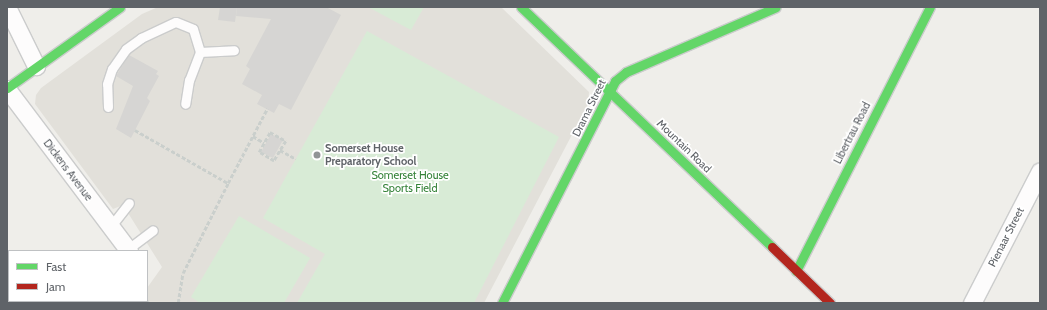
<!DOCTYPE html>
<html>
<head>
<meta charset="utf-8">
<style>
  body { margin:0 }
  #map { position:relative; width:1047px; height:310px; overflow:hidden; background:#efeeea; font-family:Cabin,sans-serif }
  div>[style] { position:absolute }
  .education>* { inset:0; background:#e2e0da }
  .green>* { inset:0; background:#d8ebd6 }
  .building>* { inset:0; background:#d6d5d3 }
  .path>* { height:2.5px; margin-top:-1.25px; transform-origin:0; background:repeating-linear-gradient(90deg,#cacfcc 0 4px,transparent 0 6px) }
  .roads { filter:drop-shadow(1px 0 #cbcccc) drop-shadow(-1px 0 #cbcccc) drop-shadow(0 1px #cbcccc) drop-shadow(0 -1px #cbcccc) }
  .lane>* { height:9px; margin:-4.5px; padding:0 4.5px; transform-origin:4.5px; border-radius:4.5px; background:#fdfcfc }
  .street>* { height:17px; margin:-8.5px; padding:0 8.5px; transform-origin:8.5px; border-radius:8.5px; background:#fdfcfc }
  .fast>* { height:9px; margin:-4.5px; padding:0 4.5px; transform-origin:4.5px; border-radius:4.5px; background:#63d668 }
  .jam>* { height:9px; margin:-4.5px; padding:0 4.5px; transform-origin:4.5px; border-radius:4.5px; background:#b3261e }
  .dots>* { width:11px; height:11px; translate:-50% -50%; box-sizing:border-box; border:2px solid #fff; border-radius:50% }
  span { translate:-50% -50%; white-space:nowrap; text-align:center; line-height:1.15; -webkit-text-stroke:3.5px #fff; paint-order:stroke }
  .street-label { font-size:11px; color:#5f6368 }
  .poi-label { font-size:11px; color:#5f6368; font-weight:700 }
  .left { translate:0 -50%; text-align:left }
  .park-label { font-size:11px; color:#348238 }
  .frame { position:absolute; inset:0; border:8px solid #5f6368; pointer-events:none }
  .legend { position:absolute; left:8px; top:250px; width:140px; height:52px; box-sizing:border-box; background:#fff; border:1px solid #bfc1c3; margin:0; padding:5px 7px; list-style:none; font-size:12px; color:#5f6368 }
  .legend li { display:flex; align-items:center; gap:8px; height:20px }
  .legend b { width:20px; border:1px solid #bfc1c3 }
</style>
</head>
<body>
<div id="map">
  <div class="education">
    <div style="clip-path:polygon(158px 7px,501px 7px,589px 92px,588px 104px,484px 303px,135px 303px,147px 301px,147px 288px,162px 267px,123px 205px,113px 209px,35px 104px,36px 95px,41px 88px,142px 14px)"></div>
  </div>
  <div class="green">
    <div style="clip-path:polygon(368px 7px,424px 7px,411px 30px)"></div>
    <div style="clip-path:polygon(367px 31px,559px 137px,474px 303px,297px 303px,325px 254px,263px 218px)"></div>
    <div style="clip-path:polygon(239px 216px,310px 258px,284px 303px,200px 303px,191px 297px)"></div>
  </div>
  <div class="building">
    <div style="clip-path:polygon(220px 7px,237px 7px,235px 22px,218px 20px)"></div>
    <div style="clip-path:polygon(237px 7px,326px 7px,341px 15px,291px 110px,279px 104px,274px 113px,257px 104px,262px 95px,242px 84px,250px 69px,246px 66px,271px 19px,236px 16px)"></div>
    <div style="clip-path:polygon(129px 55px,158px 71px,156px 74px,159px 76px,147px 98px,150px 101px,131px 138px,116px 129px,133px 86px,116px 76px)"></div>
    <div style="clip-path:polygon(271px 134px,283px 140px,273px 158px,261px 152px)"></div>
  </div>
  <div class="path">
    <div style="left:135px;top:130px;width:107px;rotate:29.7deg"></div>
    <div style="left:228px;top:183px;width:84px;rotate:-62.2deg"></div>
    <div style="left:270px;top:132px;width:18px;rotate:29deg"></div>
    <div style="left:286px;top:141px;width:23px;rotate:121deg"></div>
    <div style="left:274px;top:161px;width:17px;rotate:-149deg"></div>
    <div style="left:259px;top:152px;width:23px;rotate:-61deg"></div>
    <div style="left:253px;top:136px;width:13px;rotate:32deg"></div>
    <div style="left:280px;top:150px;width:18px;rotate:29deg"></div>
    <div style="left:147px;top:301px;width:3px;rotate:45deg"></div>
    <div style="left:178px;top:303px;width:30px;rotate:-81deg"></div>
    <div style="left:183px;top:273px;width:101px;rotate:-63.4deg"></div>
  </div>
  <div class="roads">
    <div class="lane">
      <div style="left:200px;top:52px;width:34px;rotate:-3deg"></div>
      <div style="left:108px;top:107px;width:23px;rotate:-92deg"></div>
      <div style="left:107px;top:84px;width:16px;rotate:-72deg"></div>
      <div style="left:112px;top:69px;width:24px;rotate:-55deg"></div>
      <div style="left:126px;top:49px;width:19px;rotate:-36deg"></div>
      <div style="left:141px;top:38px;width:38px;rotate:-25deg"></div>
      <div style="left:176px;top:22px;width:18px;rotate:22deg"></div>
      <div style="left:193px;top:29px;width:24px;rotate:73deg"></div>
      <div style="left:200px;top:52px;width:30px;rotate:111deg"></div>
      <div style="left:189px;top:80px;width:24px;rotate:99deg"></div>
      <div style="left:111px;top:226px;width:29px;rotate:-52deg"></div>
      <div style="left:128px;top:249px;width:31px;rotate:-37deg"></div>
    </div>
    <div class="street">
      <div style="left:7px;top:7px;width:66px;rotate:63.8deg"></div>
      <div style="left:7px;top:89px;width:203px;rotate:53deg"></div>
      <div style="left:106px;top:303px;width:4px;rotate:-27deg"></div>
      <div style="left:972px;top:303px;width:148px;rotate:-62.7deg"></div>
    </div>
    <div class="fast">
      <div style="left:521px;top:7px;width:347px;rotate:43.7deg"></div>
      <div style="left:7px;top:88px;width:139px;rotate:-35.6deg"></div>
      <div style="left:796px;top:271px;width:296px;rotate:-63.1deg"></div>
      <div style="left:502px;top:303px;width:249px;rotate:-63deg"></div>
      <div style="left:615px;top:81px;width:14px;rotate:-39deg"></div>
      <div style="left:626px;top:72px;width:163px;rotate:-23.4deg"></div>
    </div>
    <div class="jam">
      <div style="left:772px;top:247px;width:81px;rotate:44deg"></div>
    </div>
  </div>
  <div class="dots">
    <div style="left:317px;top:155px;background:#919496"></div>
  </div>
  <div class="street-label">
    <span style="left:589px;top:108px;rotate:-64deg">Drama Street</span>
    <span style="left:852px;top:133px;rotate:-63deg">Libertrau Road</span>
    <span style="left:684px;top:146px;rotate:44deg">Mountain Road</span>
    <span style="left:68px;top:170px;rotate:53deg">Dickens Avenue</span>
    <span style="left:1006px;top:237px;rotate:-63deg">Pienaar Street</span>
  </div>
  <div class="poi-label">
    <span class="left" style="left:325px;top:155px">Somerset House<br>Preparatory School</span>
  </div>
  <div class="park-label">
    <span style="left:410px;top:182px">Somerset House<br>Sports Field</span>
  </div>
  <div class="frame"></div>
  <ul class="legend">
  <li><b style="height:5px;background:#63d668"></b>Fast</li>
  <li><b style="height:5px;background:#b3261e"></b>Jam</li>
  </ul>
</div>
</body>
</html>
